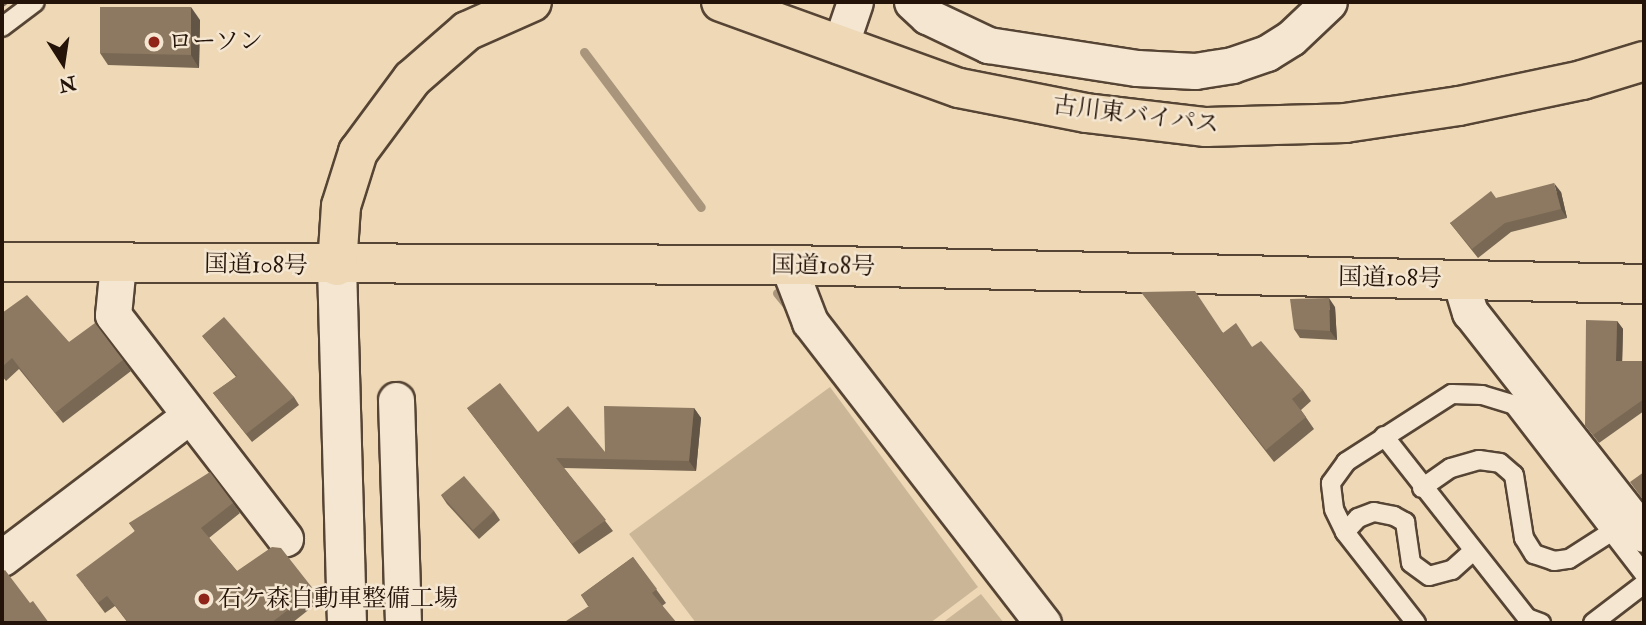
<!DOCTYPE html>
<html>
<head>
<meta charset="utf-8">
<style>
  body { margin:0 }
  #map { position:relative; width:1646px; height:625px; overflow:hidden; background:#eed8b6; font-family:"IM FELL Double Pica","Noto Serif JP",serif }
  div>[style] { position:absolute }
  .green>* { inset:0; background:#cbb798 }
  .stream>* { height:9px; margin:-4.5px; padding:0 4.5px; transform-origin:4.5px; border-radius:4.5px; background:#a9957b }
  .roads { filter:drop-shadow(2px 0 #564434) drop-shadow(-2px 0 #564434) drop-shadow(0 2px #564434) drop-shadow(0 -2px #564434) }
  .lane>* { height:18px; margin:-9px; padding:0 9px; transform-origin:9px; border-radius:9px; background:#f4e6d0 }
  .street>* { height:35px; margin:-17.5px; padding:0 17.5px; transform-origin:17.5px; border-radius:17.5px; background:#f4e6d0 }
  .secondary>* { height:38px; margin:-19px; padding:0 19px; transform-origin:19px; border-radius:19px; background:#f4e6d0 }
  .highway>* { height:38px; margin:-19px; padding:0 19px; transform-origin:19px; border-radius:19px; background:#eed8b6 }
  .wall>* { inset:0; background:#796854 }
  .shaded-wall>* { inset:0; background:#635545 }
  .building>* { inset:0; background:#8d7962 }
  .dots>* { width:19px; height:19px; translate:-50% -50%; box-sizing:border-box; border:4px solid #f4e6d0; border-radius:50% }
  span { translate:-50% -50%; white-space:nowrap; text-align:center; line-height:1.15; -webkit-text-stroke:5px #f4e6d0; paint-order:stroke }
  .poi-label { font-size:24px; color:#231308 }
  .left { translate:0 -50%; text-align:left }
  .street-label { font-size:24px; color:#231308 }
  .frame { position:absolute; inset:0; border:4px solid #231308; pointer-events:none }
  .north { position:absolute; left:28px; top:28px; width:70px; height:70px; -webkit-text-stroke:5px #f4e6d0; paint-order:stroke; rotate:168deg; font-size:19px; font-weight:700; line-height:28px; text-align:center; color:#231308 }
  .north::after { content:''; display:block; margin:auto; width:24px; height:32px; background:#231308; clip-path:polygon(50% 0,100% 100%,50% 72%,0 100%) }
</style>
</head>
<body>
<div id="map">
  <div class="green">
    <div style="clip-path:polygon(830px 387px,978px 587px,930px 623px,696px 623px,629px 534px)"></div>
    <div style="clip-path:polygon(981px 594px,1004px 623px,942px 623px)"></div>
  </div>
  <div class="stream">
    <div style="left:584px;top:52px;width:194px;rotate:53deg"></div>
    <div style="left:777px;top:293px;width:19px;rotate:51deg"></div>
  </div>
  <div class="roads">
    <div class="lane">
      <div style="left:2px;top:27px;width:41px;rotate:-37.1deg"></div>
      <div style="left:1384px;top:436px;width:231px;rotate:51.8deg"></div>
      <div style="left:1527px;top:618px;width:15px;rotate:20deg"></div>
      <div style="left:1422px;top:488px;width:35px;rotate:-35deg"></div>
      <div style="left:1451px;top:468px;width:29px;rotate:-16deg"></div>
      <div style="left:1479px;top:460px;width:21px;rotate:8deg"></div>
      <div style="left:1500px;top:463px;width:18px;rotate:41deg"></div>
      <div style="left:1514px;top:475px;width:64px;rotate:81deg"></div>
      <div style="left:1524px;top:538px;width:19px;rotate:58deg"></div>
      <div style="left:1534px;top:554px;width:21px;rotate:19deg"></div>
      <div style="left:1554px;top:561px;width:15px;rotate:-8deg"></div>
      <div style="left:1569px;top:559px;width:50px;rotate:-32.7deg"></div>
      <div style="left:1345px;top:532px;width:19px;rotate:-47deg"></div>
      <div style="left:1358px;top:518px;width:17px;rotate:-21deg"></div>
      <div style="left:1374px;top:512px;width:20px;rotate:11deg"></div>
      <div style="left:1394px;top:516px;width:13px;rotate:29deg"></div>
      <div style="left:1405px;top:522px;width:41px;rotate:81.7deg"></div>
      <div style="left:1411px;top:563px;width:22px;rotate:36deg"></div>
      <div style="left:1429px;top:576px;width:24px;rotate:-15deg"></div>
      <div style="left:1452px;top:570px;width:28px;rotate:-42deg"></div>
      <div style="left:1416px;top:623px;width:115px;rotate:-128deg"></div>
      <div style="left:1345px;top:532px;width:25px;rotate:-116deg"></div>
      <div style="left:1334px;top:509px;width:26px;rotate:-97deg"></div>
      <div style="left:1331px;top:483px;width:26px;rotate:-54deg"></div>
      <div style="left:1346px;top:462px;width:126px;rotate:-32.7deg"></div>
      <div style="left:1452px;top:394px;width:30px;rotate:2deg"></div>
      <div style="left:1482px;top:395px;width:34px;rotate:17deg"></div>
      <div style="left:1514px;top:405px;width:213px;rotate:52.4deg"></div>
      <div style="left:1593px;top:623px;width:64px;rotate:-37.4deg"></div>
    </div>
    <div class="street">
      <div style="left:912px;top:2px;width:21px;rotate:43deg"></div>
      <div style="left:927px;top:16px;width:68px;rotate:25.4deg"></div>
      <div style="left:988px;top:45px;width:151px;rotate:8.8deg"></div>
      <div style="left:1137px;top:68px;width:58px;rotate:3deg"></div>
      <div style="left:1195px;top:71px;width:37px;rotate:-9deg"></div>
      <div style="left:1232px;top:65px;width:37px;rotate:-19deg"></div>
      <div style="left:1267px;top:53px;width:28px;rotate:-32deg"></div>
      <div style="left:1291px;top:38px;width:52px;rotate:-43.5deg"></div>
      <div style="left:840px;top:46px;width:46px;rotate:-71.2deg"></div>
      <div style="left:118px;top:264px;width:51px;rotate:95.6deg"></div>
      <div style="left:113px;top:315px;width:282px;rotate:52.4deg"></div>
      <div style="left:788px;top:265px;width:61px;rotate:68.9deg"></div>
      <div style="left:810px;top:322px;width:381px;rotate:52.3deg"></div>
      <div style="left:1460px;top:280px;width:34px;rotate:73deg"></div>
      <div style="left:1470px;top:312px;width:282px;rotate:51.9deg"></div>
      <div style="left:396px;top:400px;width:223px;rotate:88.2deg"></div>
      <div style="left:2px;top:558px;width:235px;rotate:-37.2deg"></div>
    </div>
    <div class="secondary">
      <div style="left:337px;top:266px;width:357px;rotate:88.4deg"></div>
    </div>
    <div class="highway">
      <div style="left:721px;top:2px;width:253px;rotate:19.9deg"></div>
      <div style="left:959px;top:88px;width:129px;rotate:11.1deg"></div>
      <div style="left:1086px;top:113px;width:121px;rotate:6.7deg"></div>
      <div style="left:1206px;top:127px;width:139px;rotate:-1.6deg"></div>
      <div style="left:1345px;top:123px;width:115px;rotate:-8.5deg"></div>
      <div style="left:1459px;top:106px;width:126px;rotate:-11.9deg"></div>
      <div style="left:1582px;top:80px;width:65px;rotate:-17deg"></div>
      <div style="left:2px;top:262px;width:786px;rotate:0.22deg"></div>
      <div style="left:788px;top:265px;width:856px;rotate:1.27deg"></div>
      <div style="left:337px;top:266px;width:60px;rotate:-86.2deg"></div>
      <div style="left:341px;top:206px;width:57px;rotate:-72.5deg"></div>
      <div style="left:358px;top:152px;width:91px;rotate:-53.5deg"></div>
      <div style="left:412px;top:79px;width:73px;rotate:-41.1deg"></div>
      <div style="left:467px;top:31px;width:71px;rotate:-24deg"></div>
    </div>
  </div>
  <div class="wall">
    <div style="clip-path:polygon(2px 2px,10px 2px,2px 8px)"></div>
    <div style="clip-path:polygon(200px 20px,199px 68px,108px 65px,100px 53px)"></div>
    <div style="clip-path:polygon(1561px 192px,1567px 218px,1511px 232px,1478px 258px,1450px 223px,1496px 198px)"></div>
    <div style="clip-path:polygon(1141px 292px,1252px 347px,1303px 390px,1311px 401px,1301px 410px,1314px 429px,1274px 462px)"></div>
    <div style="clip-path:polygon(1335px 307px,1337px 340px,1300px 338px,1294px 329px)"></div>
    <div style="clip-path:polygon(2px 313px,69px 342px,123px 360px,131px 371px,63px 423px,19px 369px,6px 381px,2px 376px)"></div>
    <div style="clip-path:polygon(1617px 321px,1623px 329px,1622px 361px,1644px 361px,1644px 411px,1599px 443px,1585px 425px)"></div>
    <div style="clip-path:polygon(202px 336px,294px 397px,299px 405px,252px 442px,213px 393px,236px 377px)"></div>
    <div style="clip-path:polygon(467px 408px,538px 432px,605px 452px,694px 408px,701px 418px,696px 471px,564px 468px,613px 531px,579px 554px)"></div>
    <div style="clip-path:polygon(441px 495px,494px 511px,500px 520px,479px 539px,447px 504px)"></div>
    <div style="clip-path:polygon(233px 503px,240px 513px,209px 538px,237px 571px,314px 590px,321px 600px,292px 623px,128px 623px,115px 606px,105px 613px,84px 585px,135px 531px,129px 523px)"></div>
    <div style="clip-path:polygon(633px 557px,666px 603px,662px 606px,588px 606px,581px 595px)"></div>
  </div>
  <div class="shaded-wall">
    <div style="clip-path:polygon(191px 7px,200px 20px,199px 68px,191px 55px)"></div>
    <div style="clip-path:polygon(1554px 183px,1561px 192px,1567px 218px,1561px 209px)"></div>
    <div style="clip-path:polygon(1329px 298px,1335px 307px,1337px 340px,1330px 331px)"></div>
    <div style="clip-path:polygon(1617px 321px,1623px 329px,1622px 369px,1616px 361px)"></div>
    <div style="clip-path:polygon(694px 408px,701px 418px,696px 471px,689px 461px)"></div>
  </div>
  <div class="building">
    <div style="clip-path:polygon(100px 7px,191px 7px,191px 55px,100px 53px)"></div>
    <div style="clip-path:polygon(1554px 183px,1561px 209px,1505px 223px,1472px 249px,1450px 223px,1491px 191px,1496px 198px)"></div>
    <div style="clip-path:polygon(1195px 291px,1223px 333px,1236px 323px,1252px 347px,1261px 341px,1303px 390px,1292px 399px,1306px 417px,1266px 450px,1141px 292px)"></div>
    <div style="clip-path:polygon(27px 295px,69px 342px,95px 323px,123px 360px,55px 413px,12px 358px,2px 367px,2px 313px)"></div>
    <div style="clip-path:polygon(1329px 298px,1330px 331px,1294px 329px,1290px 299px)"></div>
    <div style="clip-path:polygon(224px 317px,294px 397px,246px 434px,213px 393px,237px 376px,202px 336px)"></div>
    <div style="clip-path:polygon(1586px 320px,1617px 321px,1616px 361px,1644px 361px,1644px 399px,1593px 435px,1585px 425px)"></div>
    <div style="clip-path:polygon(500px 383px,538px 432px,568px 406px,605px 452px,604px 406px,694px 408px,689px 461px,556px 458px,606px 520px,572px 544px,467px 408px)"></div>
    <div style="clip-path:polygon(210px 472px,233px 503px,201px 528px,237px 571px,272px 547px,281px 548px,314px 590px,271px 623px,129px 623px,107px 596px,98px 603px,76px 575px,135px 531px,129px 523px)"></div>
    <div style="clip-path:polygon(1644px 472px,1644px 501px,1630px 482px)"></div>
    <div style="clip-path:polygon(464px 476px,494px 511px,473px 530px,441px 495px)"></div>
    <div style="clip-path:polygon(633px 557px,657px 589px,652px 593px,677px 623px,563px 623px,589px 606px,581px 595px)"></div>
    <div style="clip-path:polygon(5px 570px,30px 603px,33px 601px,49px 623px,2px 623px,2px 572px)"></div>
  </div>
  <div class="dots">
    <div style="left:154px;top:42px;background:#8f2418"></div>
    <div style="left:204px;top:599px;background:#8f2418"></div>
  </div>
  <div class="poi-label">
    <span class="left" style="left:168px;top:42px">ローソン</span>
    <span class="left" style="left:218px;top:599px">石ケ森自動車整備工場</span>
  </div>
  <div class="street-label">
    <span style="left:1136px;top:115px;rotate:7deg">古川東バイパス</span>
    <span style="left:256px;top:265px;rotate:1deg">国道108号</span>
    <span style="left:823px;top:266px;rotate:1deg">国道108号</span>
    <span style="left:1390px;top:278px;rotate:1deg">国道108号</span>
  </div>
  <div class="frame"></div>
  <div class="north">N</div>
</div>
</body>
</html>
